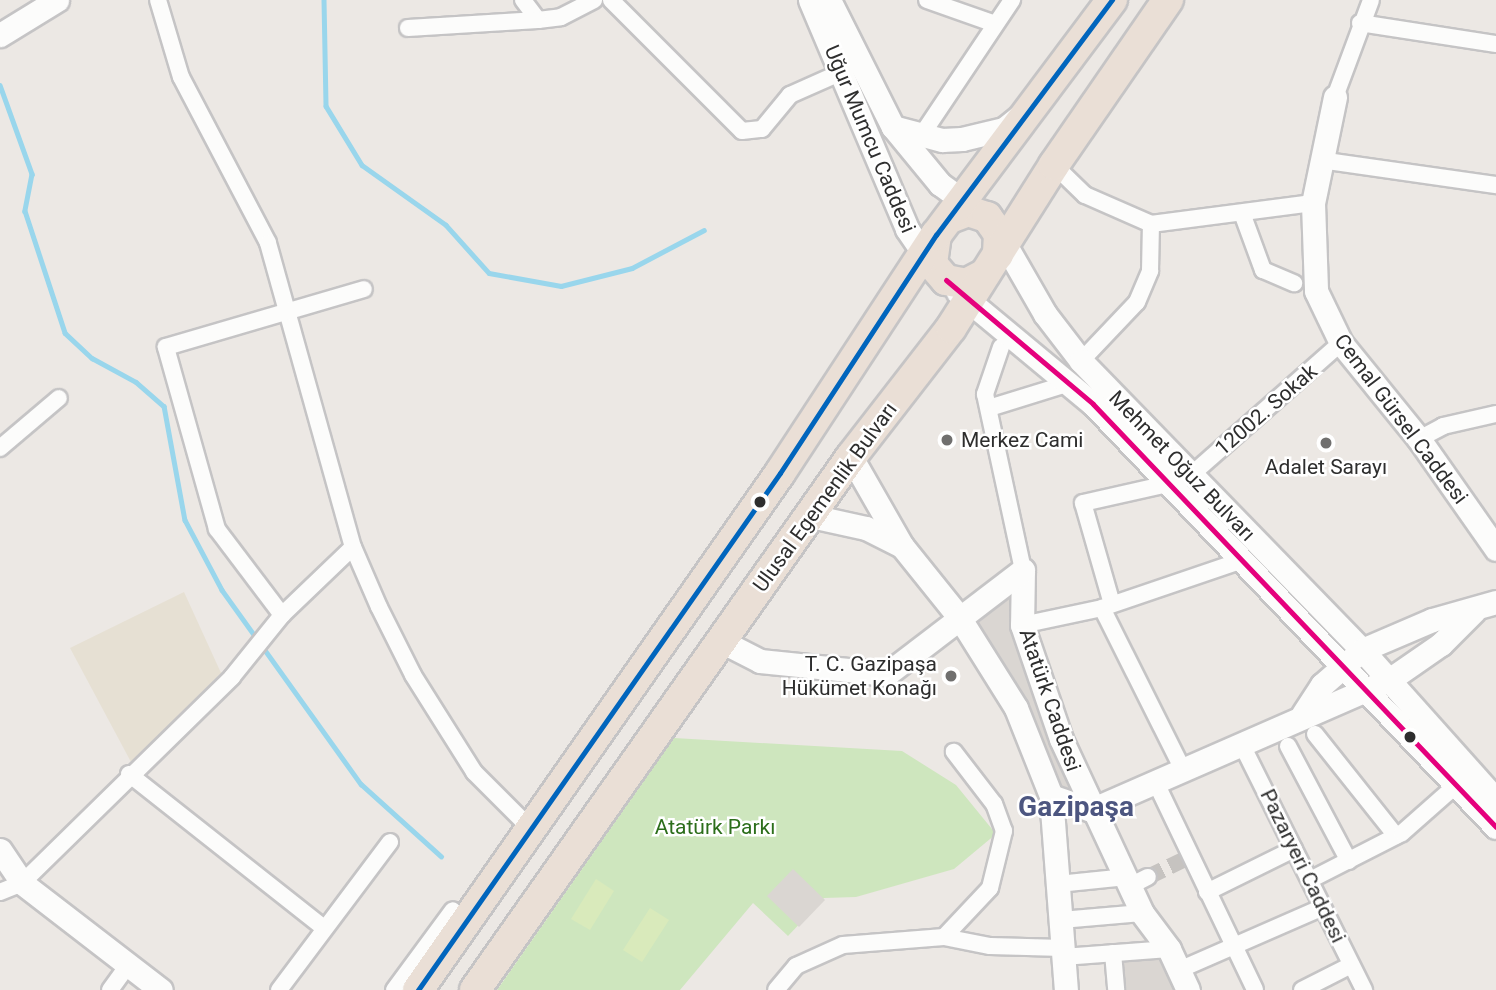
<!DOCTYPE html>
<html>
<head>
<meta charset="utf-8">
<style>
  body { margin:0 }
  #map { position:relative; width:1496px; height:990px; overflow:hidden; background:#ece8e4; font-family:Roboto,sans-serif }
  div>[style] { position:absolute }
  .education>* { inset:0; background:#e6e0d3 }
  .green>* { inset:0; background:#cee6be }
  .pitch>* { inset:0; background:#d9eabb }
  .plaza>* { inset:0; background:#dad6d2 }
  .stream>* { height:4.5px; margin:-2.25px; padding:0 2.25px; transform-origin:2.25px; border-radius:2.25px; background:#99d6ec }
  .street-tunnel>* { height:16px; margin-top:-8px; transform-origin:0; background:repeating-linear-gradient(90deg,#c6c3c0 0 16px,transparent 0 24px) }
  .roads { filter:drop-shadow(2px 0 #c5c4c5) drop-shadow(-2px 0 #c5c4c5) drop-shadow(0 2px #c5c4c5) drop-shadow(0 -2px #c5c4c5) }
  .street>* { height:16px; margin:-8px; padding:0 8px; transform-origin:8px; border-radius:8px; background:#fcfcfb }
  .secondary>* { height:23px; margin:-11.5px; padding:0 11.5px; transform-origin:11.5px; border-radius:11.5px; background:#fcfcfb }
  .highway>* { height:30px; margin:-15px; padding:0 15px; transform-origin:15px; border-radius:15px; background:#eadfd6 }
  .bus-1>* { height:5px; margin:-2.5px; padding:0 2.5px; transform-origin:2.5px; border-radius:2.5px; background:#e5007d }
  .bus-2>* { height:5px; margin:-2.5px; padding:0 2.5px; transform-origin:2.5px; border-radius:2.5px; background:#0065bd }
  .dots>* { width:19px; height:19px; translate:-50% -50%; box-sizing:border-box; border:4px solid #fff; border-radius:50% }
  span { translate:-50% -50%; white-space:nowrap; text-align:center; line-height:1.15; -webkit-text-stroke:5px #fff; paint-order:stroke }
  .street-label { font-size:21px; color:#2e2e2e }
  .poi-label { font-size:21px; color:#2e2e2e }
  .left { translate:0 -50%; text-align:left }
  .right { translate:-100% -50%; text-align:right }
  .park-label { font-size:21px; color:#2c6e1b }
  .district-label { font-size:28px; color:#4d5680; font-weight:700 }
</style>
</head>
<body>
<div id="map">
  <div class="education">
    <div style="clip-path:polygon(184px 592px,221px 673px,131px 762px,70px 648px)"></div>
  </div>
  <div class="green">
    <div style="clip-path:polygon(674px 738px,902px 751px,956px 785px,996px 834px,954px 869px,856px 897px,824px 898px,788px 936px,753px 903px,680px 990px,497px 990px)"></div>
  </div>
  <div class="pitch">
    <div style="clip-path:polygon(596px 879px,614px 891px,590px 930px,571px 919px)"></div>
    <div style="clip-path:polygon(650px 908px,669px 920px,642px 962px,623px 950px)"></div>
  </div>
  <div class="plaza">
    <div style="clip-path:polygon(1023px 570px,1022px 625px,1086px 793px,1051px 796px,959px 617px)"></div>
    <div style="clip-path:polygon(793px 869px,825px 900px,799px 927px,767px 896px)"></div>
    <div style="clip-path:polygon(1169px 949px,1188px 990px,1116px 990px,1113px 953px)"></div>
  </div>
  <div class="stream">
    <div style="left:324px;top:0;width:106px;rotate:88.9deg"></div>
    <div style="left:326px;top:106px;width:69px;rotate:58.6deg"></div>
    <div style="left:362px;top:165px;width:103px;rotate:35.5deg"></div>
    <div style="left:446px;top:225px;width:64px;rotate:48.1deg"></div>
    <div style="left:489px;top:273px;width:73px;rotate:10.2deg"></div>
    <div style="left:561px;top:286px;width:73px;rotate:-14.2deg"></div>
    <div style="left:632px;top:268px;width:81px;rotate:-27.8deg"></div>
    <div style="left:0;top:85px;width:95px;rotate:70.2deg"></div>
    <div style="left:32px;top:174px;width:38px;rotate:101deg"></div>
    <div style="left:25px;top:211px;width:128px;rotate:71.8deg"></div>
    <div style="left:65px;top:333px;width:37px;rotate:43deg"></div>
    <div style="left:92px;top:358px;width:50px;rotate:28.6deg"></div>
    <div style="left:136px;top:382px;width:37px;rotate:41deg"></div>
    <div style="left:164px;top:406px;width:116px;rotate:79.6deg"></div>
    <div style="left:185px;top:520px;width:79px;rotate:62.1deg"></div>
    <div style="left:222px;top:590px;width:239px;rotate:54.4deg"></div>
    <div style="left:361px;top:784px;width:108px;rotate:42deg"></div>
  </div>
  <div class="street-tunnel">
    <div style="left:1148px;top:877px;width:41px;rotate:-25.9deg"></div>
  </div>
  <div class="roads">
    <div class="street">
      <div style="left:158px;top:0;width:80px;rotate:73.4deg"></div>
      <div style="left:181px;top:77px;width:187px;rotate:62.3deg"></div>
      <div style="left:268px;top:243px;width:316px;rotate:74.4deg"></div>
      <div style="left:353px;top:547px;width:65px;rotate:66.6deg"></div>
      <div style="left:379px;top:607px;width:76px;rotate:63.4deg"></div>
      <div style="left:413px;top:675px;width:115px;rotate:57.8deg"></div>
      <div style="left:474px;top:772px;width:82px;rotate:45deg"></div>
      <div style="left:523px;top:0;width:25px;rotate:53deg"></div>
      <div style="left:538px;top:20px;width:23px;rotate:-7deg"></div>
      <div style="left:561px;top:17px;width:37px;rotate:-27deg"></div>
      <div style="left:611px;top:0;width:185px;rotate:45deg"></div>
      <div style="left:742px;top:131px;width:20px;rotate:-6deg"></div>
      <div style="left:762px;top:129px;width:44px;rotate:-50.5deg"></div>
      <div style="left:790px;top:95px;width:57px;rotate:-23.9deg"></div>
      <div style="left:927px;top:0;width:72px;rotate:19.4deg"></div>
      <div style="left:1360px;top:23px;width:138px;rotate:8.8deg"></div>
      <div style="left:408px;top:28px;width:130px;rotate:-3.5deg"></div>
      <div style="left:1335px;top:97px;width:103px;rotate:-69.6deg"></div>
      <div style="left:921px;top:136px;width:164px;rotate:-56.2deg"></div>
      <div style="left:1320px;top:160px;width:178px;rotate:8.1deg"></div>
      <div style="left:1054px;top:165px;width:43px;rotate:44.1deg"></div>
      <div style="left:1085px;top:195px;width:72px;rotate:23.7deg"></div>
      <div style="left:1151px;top:224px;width:163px;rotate:-7.4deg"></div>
      <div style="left:1242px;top:213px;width:61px;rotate:69.8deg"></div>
      <div style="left:1263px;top:270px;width:34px;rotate:23deg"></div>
      <div style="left:1001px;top:347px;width:50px;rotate:108.8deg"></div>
      <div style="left:985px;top:394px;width:180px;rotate:77.8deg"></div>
      <div style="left:1081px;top:361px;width:81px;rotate:-46.5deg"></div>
      <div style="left:1137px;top:302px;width:34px;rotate:-67deg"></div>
      <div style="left:1150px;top:271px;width:47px;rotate:-88.8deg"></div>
      <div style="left:989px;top:408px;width:85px;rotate:-17.2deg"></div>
      <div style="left:1419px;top:439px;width:27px;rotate:-28deg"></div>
      <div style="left:1443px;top:426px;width:54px;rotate:-12.8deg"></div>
      <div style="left:0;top:448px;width:77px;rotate:-40.3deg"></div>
      <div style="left:1190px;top:476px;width:201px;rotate:-41.4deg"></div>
      <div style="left:1112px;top:604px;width:105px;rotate:-106deg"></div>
      <div style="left:1083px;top:503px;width:86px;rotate:-12.7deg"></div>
      <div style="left:1102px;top:608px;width:181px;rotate:63.4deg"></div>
      <div style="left:282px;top:615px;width:108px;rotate:-127.1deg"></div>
      <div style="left:217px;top:529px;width:189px;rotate:-105.7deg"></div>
      <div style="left:166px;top:347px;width:206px;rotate:-16.3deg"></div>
      <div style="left:1022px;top:625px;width:82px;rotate:-12deg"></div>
      <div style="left:1102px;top:608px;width:149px;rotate:-18.8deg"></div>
      <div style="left:1315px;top:734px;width:130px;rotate:51.5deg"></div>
      <div style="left:1241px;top:743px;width:276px;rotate:63.5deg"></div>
      <div style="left:1288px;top:746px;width:130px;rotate:62.1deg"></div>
      <div style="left:129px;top:774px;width:248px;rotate:38.3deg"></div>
      <div style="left:1156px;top:783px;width:229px;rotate:64.4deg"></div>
      <div style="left:1310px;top:880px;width:103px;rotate:-27.1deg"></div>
      <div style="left:1402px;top:833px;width:80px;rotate:-41.5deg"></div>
      <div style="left:1058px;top:884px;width:69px;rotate:-5.8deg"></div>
      <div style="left:1130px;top:886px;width:20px;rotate:-27deg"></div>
      <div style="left:0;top:892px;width:24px;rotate:-22deg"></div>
      <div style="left:22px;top:883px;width:294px;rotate:-44.4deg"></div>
      <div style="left:232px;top:677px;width:80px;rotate:-51.1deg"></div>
      <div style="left:282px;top:615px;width:98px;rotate:-43.8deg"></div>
      <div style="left:1207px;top:892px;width:97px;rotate:-26.3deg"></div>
      <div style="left:1061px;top:920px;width:81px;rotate:-4.9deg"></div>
      <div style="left:944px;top:937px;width:67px;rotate:-46.8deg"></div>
      <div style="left:990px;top:888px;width:59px;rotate:-76.2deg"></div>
      <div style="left:1004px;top:831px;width:29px;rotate:-110deg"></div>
      <div style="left:994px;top:804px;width:66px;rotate:-127.6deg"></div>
      <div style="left:1113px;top:953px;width:37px;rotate:85deg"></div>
      <div style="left:1063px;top:957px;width:106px;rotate:-4.3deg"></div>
      <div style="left:1179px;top:970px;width:157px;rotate:-23.6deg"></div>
      <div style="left:110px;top:990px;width:29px;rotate:-54deg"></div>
      <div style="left:279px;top:990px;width:185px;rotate:-53.1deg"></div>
      <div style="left:394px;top:990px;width:99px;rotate:-53.6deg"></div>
      <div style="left:776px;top:990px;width:31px;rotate:-50deg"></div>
      <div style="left:796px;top:966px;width:51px;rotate:-24.1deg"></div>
      <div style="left:843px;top:945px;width:101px;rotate:-4.5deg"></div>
      <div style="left:944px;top:937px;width:47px;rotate:11.1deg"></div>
      <div style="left:990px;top:946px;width:73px;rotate:1.6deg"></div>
      <div style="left:1302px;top:990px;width:55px;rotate:-27deg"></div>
    </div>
    <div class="secondary">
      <div style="left:810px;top:0;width:249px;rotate:67deg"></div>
      <div style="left:907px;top:229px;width:46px;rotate:55.6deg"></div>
      <div style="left:829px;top:0;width:142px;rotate:63.3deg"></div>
      <div style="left:893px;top:127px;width:74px;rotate:50.5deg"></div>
      <div style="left:940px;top:184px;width:41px;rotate:36deg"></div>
      <div style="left:0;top:35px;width:67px;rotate:-31.6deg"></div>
      <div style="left:1335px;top:97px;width:108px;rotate:101.7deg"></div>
      <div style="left:1313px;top:203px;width:88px;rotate:88deg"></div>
      <div style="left:1316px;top:291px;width:58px;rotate:64.3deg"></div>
      <div style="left:1341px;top:343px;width:124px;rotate:50.9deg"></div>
      <div style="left:1419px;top:439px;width:134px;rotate:55deg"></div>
      <div style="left:893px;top:127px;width:51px;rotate:14.9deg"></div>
      <div style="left:942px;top:140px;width:20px;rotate:-3deg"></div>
      <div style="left:962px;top:139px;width:43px;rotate:-13.4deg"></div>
      <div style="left:1004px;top:129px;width:22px;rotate:-39deg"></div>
      <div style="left:999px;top:234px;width:92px;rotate:60.1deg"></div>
      <div style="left:1045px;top:314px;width:59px;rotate:52.5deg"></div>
      <div style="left:1081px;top:361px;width:403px;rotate:45.8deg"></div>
      <div style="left:1362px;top:650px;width:201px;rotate:48.2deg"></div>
      <div style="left:958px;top:292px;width:175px;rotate:39.7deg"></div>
      <div style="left:1093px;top:404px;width:584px;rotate:46.39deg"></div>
      <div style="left:851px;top:457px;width:103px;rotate:60.2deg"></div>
      <div style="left:902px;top:546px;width:91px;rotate:51.2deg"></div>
      <div style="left:959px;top:617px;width:107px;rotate:57.9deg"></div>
      <div style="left:1016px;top:708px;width:95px;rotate:68.3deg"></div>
      <div style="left:1051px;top:796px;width:42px;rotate:19.3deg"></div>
      <div style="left:1091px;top:810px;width:325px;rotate:-23.6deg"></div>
      <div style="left:1389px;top:680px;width:63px;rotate:-34.7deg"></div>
      <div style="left:1441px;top:644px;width:47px;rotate:-45deg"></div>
      <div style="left:811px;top:516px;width:56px;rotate:12.3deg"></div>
      <div style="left:866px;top:528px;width:40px;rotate:26.6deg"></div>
      <div style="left:1023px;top:570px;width:55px;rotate:91deg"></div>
      <div style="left:1022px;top:625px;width:120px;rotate:71.1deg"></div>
      <div style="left:1061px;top:739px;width:192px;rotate:65deg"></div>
      <div style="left:1142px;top:913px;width:45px;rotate:53.1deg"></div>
      <div style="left:1169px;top:949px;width:45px;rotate:65.1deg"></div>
      <div style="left:721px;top:641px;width:44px;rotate:27.1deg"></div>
      <div style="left:760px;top:661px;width:128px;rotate:5.8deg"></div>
      <div style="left:887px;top:674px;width:171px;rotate:-37.4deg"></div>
      <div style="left:1303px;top:714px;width:35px;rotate:-57deg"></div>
      <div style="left:1322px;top:685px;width:53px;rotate:-41.2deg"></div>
      <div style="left:1362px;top:650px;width:76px;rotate:-23.2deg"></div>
      <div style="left:1432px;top:620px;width:66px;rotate:-15.7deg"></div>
      <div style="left:1051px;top:796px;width:195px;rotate:85.6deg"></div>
      <div style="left:0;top:850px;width:40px;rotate:56deg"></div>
      <div style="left:22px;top:883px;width:175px;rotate:37.6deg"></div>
    </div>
    <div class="highway">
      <div style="left:950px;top:218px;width:19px;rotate:-21deg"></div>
      <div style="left:968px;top:211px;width:20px;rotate:18deg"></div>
      <div style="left:987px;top:217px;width:21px;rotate:55deg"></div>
      <div style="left:999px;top:234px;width:21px;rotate:93deg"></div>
      <div style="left:936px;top:235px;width:29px;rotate:98deg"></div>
      <div style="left:932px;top:264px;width:21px;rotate:49deg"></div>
      <div style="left:946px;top:280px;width:20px;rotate:11deg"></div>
      <div style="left:966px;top:284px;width:21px;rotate:-28deg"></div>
      <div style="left:418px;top:990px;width:631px;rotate:-55deg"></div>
      <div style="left:780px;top:473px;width:285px;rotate:-56.8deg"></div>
      <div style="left:936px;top:235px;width:294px;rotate:-53.2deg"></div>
      <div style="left:475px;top:990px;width:652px;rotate:-54.8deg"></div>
      <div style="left:851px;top:457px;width:163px;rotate:-52.2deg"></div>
      <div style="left:951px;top:328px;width:193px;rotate:-57.7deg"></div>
      <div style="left:1054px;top:165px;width:201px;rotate:-55.4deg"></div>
    </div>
  </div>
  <div class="bus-1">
    <div style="left:946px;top:280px;width:192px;rotate:40.1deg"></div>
    <div style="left:1093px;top:404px;width:584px;rotate:46.39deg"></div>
  </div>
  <div class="bus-2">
    <div style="left:418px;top:990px;width:631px;rotate:-55deg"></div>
    <div style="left:780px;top:473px;width:285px;rotate:-56.8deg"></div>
    <div style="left:936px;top:235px;width:294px;rotate:-53.2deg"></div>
  </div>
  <div class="dots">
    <div style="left:947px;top:440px;background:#706f6e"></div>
    <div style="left:1326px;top:443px;background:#706f6e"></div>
    <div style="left:760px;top:502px;background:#2e2e2e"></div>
    <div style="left:951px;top:676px;background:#706f6e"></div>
    <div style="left:1410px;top:737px;background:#2e2e2e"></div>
  </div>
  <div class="street-label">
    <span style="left:870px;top:139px;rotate:67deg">Uğur Mumcu Caddesi</span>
    <span style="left:1266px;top:410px;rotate:-41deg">12002. Sokak</span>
    <span style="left:1401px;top:419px;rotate:53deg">Cemal Gürsel Caddesi</span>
    <span style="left:1182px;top:466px;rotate:46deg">Mehmet Oğuz Bulvarı</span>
    <span style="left:825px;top:497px;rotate:-54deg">Ulusal Egemenlik Bulvarı</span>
    <span style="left:1050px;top:700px;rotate:71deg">Atatürk Caddesi</span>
    <span style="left:1303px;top:866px;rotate:64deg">Pazaryeri Caddesi</span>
  </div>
  <div class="poi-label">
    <span class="left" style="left:961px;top:440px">Merkez Cami</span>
    <span style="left:1326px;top:467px">Adalet Sarayı</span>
    <span class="right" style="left:937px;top:676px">T. C. Gazipaşa<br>Hükümet Konağı</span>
  </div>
  <div class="park-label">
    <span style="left:715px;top:827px">Atatürk Parkı</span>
  </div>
  <div class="district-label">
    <span style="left:1076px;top:807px">Gazipaşa</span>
  </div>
</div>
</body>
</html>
